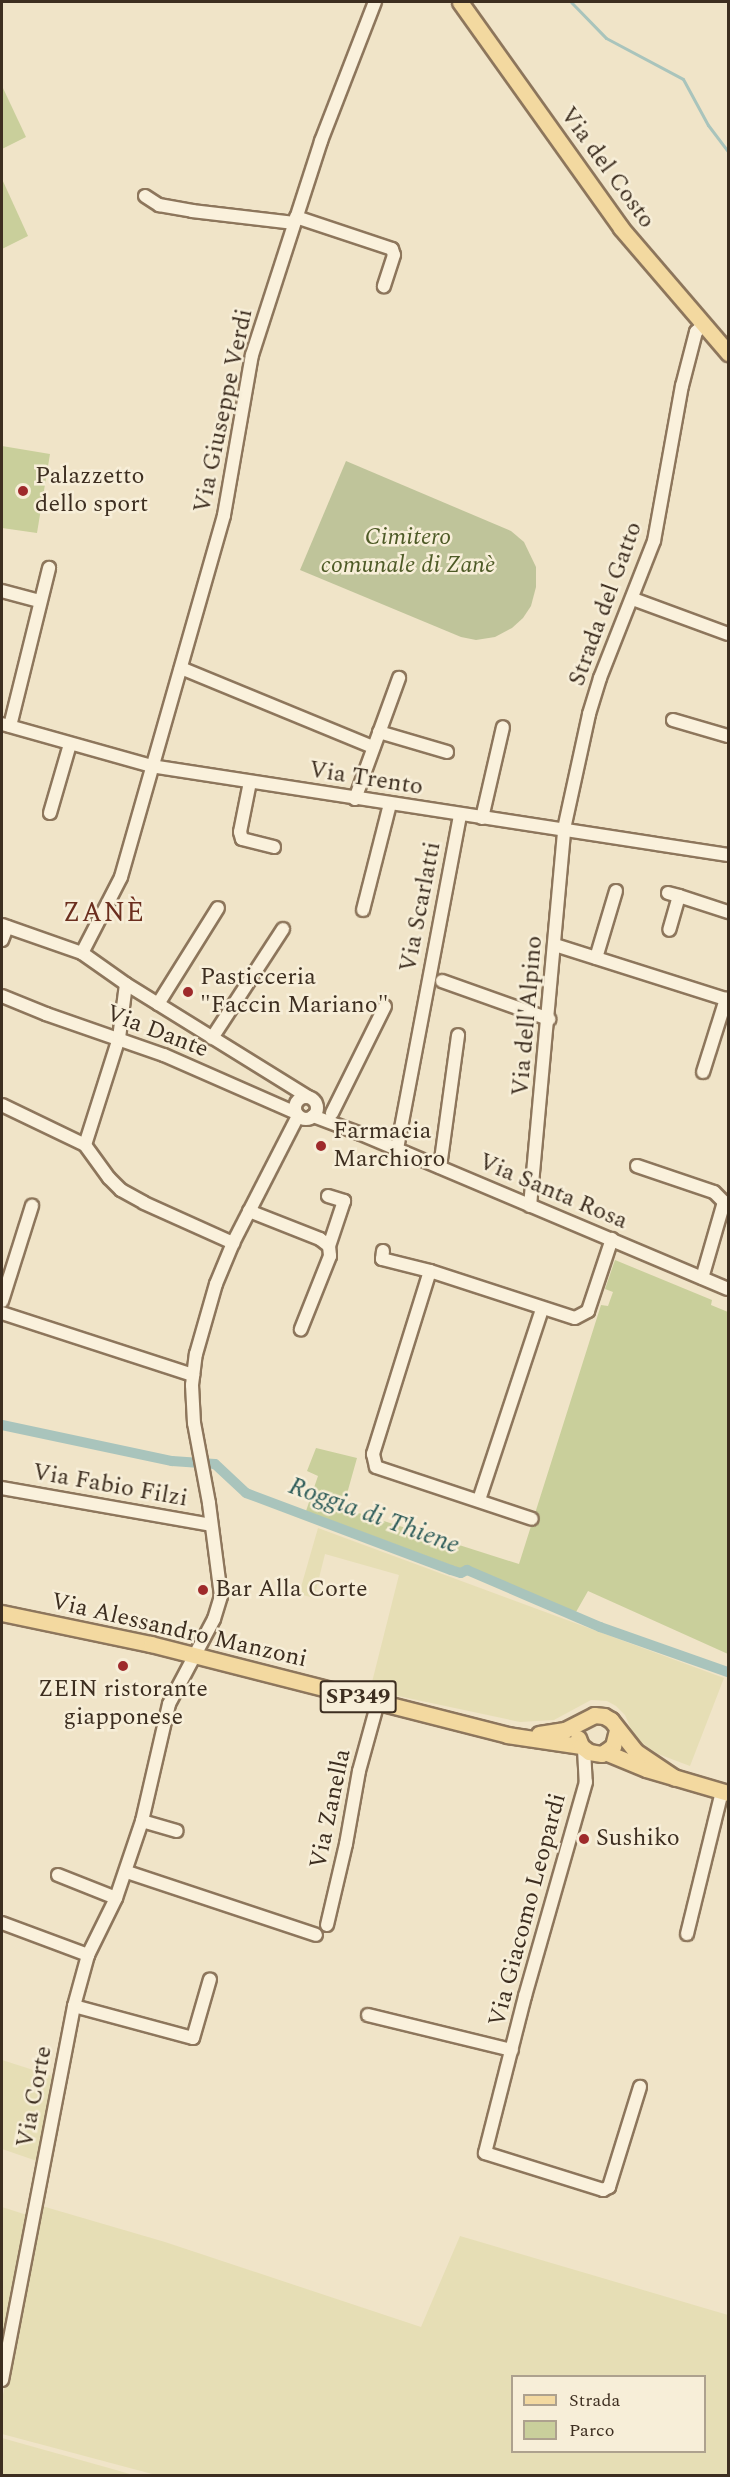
<!DOCTYPE html>
<html>
<head>
<meta charset="utf-8">
<style>
  body { margin:0 }
  #map { position:relative; width:730px; height:2477px; overflow:hidden; background:#f0e4c8; font-family:Spectral,serif }
  div>[style] { position:absolute }
  .farmland>* { inset:0; background:#e6deb5 }
  .green>* { inset:0; background:#c9cf9b }
  .cemetery>* { inset:0; background:#bfc49a }
  .stream>* { height:3px; margin:-1.5px; padding:0 1.5px; transform-origin:1.5px; border-radius:1.5px; background:#a9c4bc }
  .canal>* { height:10px; margin:-5px; padding:0 5px; transform-origin:5px; border-radius:5px; background:#a9c4bc }
  .roads { filter:drop-shadow(2px 0 #8d765c) drop-shadow(-2px 0 #8d765c) drop-shadow(0 2px #8d765c) drop-shadow(0 -2px #8d765c) }
  .minor>* { height:12px; margin:-6px; padding:0 6px; transform-origin:6px; border-radius:6px; background:#faf1dc }
  .minor>.ring { margin:-6px; padding:0; box-sizing:content-box; background:none; border:12px solid #faf1dc; border-radius:50% }
  .major>* { height:15px; margin:-7.5px; padding:0 7.5px; transform-origin:7.5px; border-radius:7.5px; background:#f3d9a0 }
  .dots>* { width:16px; height:16px; translate:-50% -50%; box-sizing:border-box; border:3px solid #f7eed8; border-radius:50% }
  span { translate:-50% -50%; white-space:nowrap; text-align:center; line-height:1.15; -webkit-text-stroke:5px #f7eed8; paint-order:stroke }
  .shield-label span { padding:2px 4px; background:#f7eed8; border:2px solid; border-radius:4px; -webkit-text-stroke-width:0 }
  .shield-label { font-size:22px; color:#3d2e20; font-weight:700 }
  .street-label { font-size:24px; color:#3d2e20 }
  .poi-label { font-size:24px; color:#3d2e20 }
  .left { translate:0 -50%; text-align:left }
  .park-label { font-size:24px; color:#4d5a26; font-style:italic }
  .water-label { font-size:26px; color:#2f5d5a; font-style:italic }
  .quarter-label { font-size:27px; color:#6b2e1e; letter-spacing:1.5px }
  .frame { position:absolute; inset:0; border:3px solid #3d2e20; pointer-events:none }
  .legend { position:absolute; left:511px; top:2375px; width:195px; height:78px; box-sizing:border-box; background:#f7eed8; border:2px solid #ada18e; margin:0; padding:8px 10px; list-style:none; font-size:18px; color:#3d2e20 }
  .legend li { display:flex; align-items:center; gap:12px; height:30px }
  .legend b { width:30px; border:2px solid #ada18e }
</style>
</head>
<body>
<div id="map">
  <div class="farmland">
    <div style="clip-path:polygon(318px 1528px,724px 1678px,690px 1766px,658px 1754px,642px 1743px,634px 1736px,625px 1715px,616px 1706px,607px 1701px,591px 1700px,554px 1720px,520px 1722px,370px 1690px,399px 1575px,325px 1554px,314px 1598px,299px 1594px)"></div>
    <div style="clip-path:polygon(2px 2060px,52px 2076px,37px 2161px,2px 2149px)"></div>
    <div style="clip-path:polygon(evenodd,42px 2206px,165px 2242px,421px 2327px,460px 2236px,728px 2315px,728px 2475px,156px 2475px,2px 2434px,2px 2400px,42px 2206px,512px 2376px,704px 2376px,704px 2452px,512px 2452px,512px 2376px)"></div>
    <div style="clip-path:polygon(2px 2207px,27px 2215px,3px 2349px,2px 2349px)"></div>
    <div style="clip-path:polygon(2px 2438px,116px 2470px,133px 2475px,2px 2475px)"></div>
  </div>
  <div class="green">
    <div style="clip-path:polygon(2px 86px,26px 137px,2px 149px)"></div>
    <div style="clip-path:polygon(2px 179px,28px 236px,2px 249px)"></div>
    <div style="clip-path:polygon(2px 446px,50px 454px,37px 533px,2px 528px)"></div>
    <div style="clip-path:polygon(615px 1260px,712px 1300px,711px 1305px,728px 1312px,728px 1654px,588px 1591px,576px 1612px,306px 1511px,318px 1476px,307px 1471px,316px 1448px,357px 1458px,343px 1508px,519px 1564px,601px 1305px,608px 1306px,613px 1292px,605px 1289px)"></div>
  </div>
  <div class="cemetery">
    <div style="clip-path:polygon(346px 461px,511px 531px,524px 542px,536px 567px,536px 587px,531px 606px,523px 618px,512px 628px,495px 637px,476px 640px,461px 637px,300px 570px)"></div>
  </div>
  <div class="stream">
    <div style="left:571px;top:2px;width:50px;rotate:45.8deg"></div>
    <div style="left:606px;top:38px;width:87px;rotate:28deg"></div>
    <div style="left:683px;top:79px;width:52px;rotate:61.5deg"></div>
    <div style="left:708px;top:125px;width:34px;rotate:53deg"></div>
  </div>
  <div class="canal">
    <div style="left:2px;top:1425px;width:174px;rotate:12deg"></div>
    <div style="left:172px;top:1461px;width:43px;rotate:4deg"></div>
    <div style="left:215px;top:1464px;width:42px;rotate:43.1deg"></div>
    <div style="left:246px;top:1493px;width:219px;rotate:20.6deg"></div>
    <div style="left:451px;top:1570px;width:10px;rotate:17deg"></div>
    <div style="left:461px;top:1573px;width:7px;rotate:-27deg"></div>
    <div style="left:467px;top:1570px;width:145px;rotate:23.2deg"></div>
    <div style="left:600px;top:1627px;width:136px;rotate:19.4deg"></div>
  </div>
  <div class="roads">
    <div class="minor">
      <div style="left:145px;top:196px;width:17px;rotate:33deg"></div>
      <div style="left:159px;top:205px;width:34px;rotate:10deg"></div>
      <div style="left:192px;top:211px;width:103px;rotate:6.7deg"></div>
      <div style="left:296px;top:217px;width:101px;rotate:18.4deg"></div>
      <div style="left:392px;top:249px;width:6px;rotate:72deg"></div>
      <div style="left:394px;top:255px;width:33px;rotate:108deg"></div>
      <div style="left:2px;top:591px;width:38px;rotate:15deg"></div>
      <div style="left:633px;top:599px;width:101px;rotate:20.2deg"></div>
      <div style="left:181px;top:668px;width:208px;rotate:22.4deg"></div>
      <div style="left:673px;top:720px;width:57px;rotate:16.2deg"></div>
      <div style="left:2px;top:724px;width:155px;rotate:15.7deg"></div>
      <div style="left:151px;top:766px;width:584px;rotate:8.77deg"></div>
      <div style="left:10px;top:726px;width:163px;rotate:-76.1deg"></div>
      <div style="left:379px;top:732px;width:71px;rotate:16.4deg"></div>
      <div style="left:250px;top:782px;width:51px;rotate:101.3deg"></div>
      <div style="left:240px;top:832px;width:7px;rotate:74deg"></div>
      <div style="left:242px;top:839px;width:33px;rotate:14deg"></div>
      <div style="left:355px;top:799px;width:129px;rotate:-70deg"></div>
      <div style="left:50px;top:813px;width:72px;rotate:-73.8deg"></div>
      <div style="left:482px;top:818px;width:93px;rotate:-77deg"></div>
      <div style="left:668px;top:893px;width:11px;rotate:15deg"></div>
      <div style="left:679px;top:896px;width:35px;rotate:106deg"></div>
      <div style="left:679px;top:896px;width:52px;rotate:18.1deg"></div>
      <div style="left:363px;top:910px;width:109px;rotate:-75.7deg"></div>
      <div style="left:2px;top:925px;width:85px;rotate:19.3deg"></div>
      <div style="left:82px;top:953px;width:54px;rotate:35.2deg"></div>
      <div style="left:126px;top:984px;width:214px;rotate:31.8deg"></div>
      <div style="left:2px;top:940px;width:14px;rotate:-69deg"></div>
      <div style="left:555px;top:945px;width:182px;rotate:17.6deg"></div>
      <div style="left:82px;top:953px;width:85px;rotate:-62.8deg"></div>
      <div style="left:121px;top:877px;width:376px;rotate:-74.1deg"></div>
      <div style="left:224px;top:515px;width:162px;rotate:-80.1deg"></div>
      <div style="left:252px;top:355px;width:225px;rotate:-72.1deg"></div>
      <div style="left:321px;top:141px;width:149px;rotate:-68.8deg"></div>
      <div style="left:596px;top:958px;width:70px;rotate:-73.4deg"></div>
      <div style="left:442px;top:981px;width:114px;rotate:19.6deg"></div>
      <div style="left:2px;top:996px;width:48px;rotate:22.2deg"></div>
      <div style="left:46px;top:1014px;width:125px;rotate:19.2deg"></div>
      <div style="left:164px;top:1055px;width:144px;rotate:23.7deg"></div>
      <div style="left:158px;top:1004px;width:113px;rotate:-58deg"></div>
      <div style="left:212px;top:1038px;width:130px;rotate:-56.9deg"></div>
      <div style="left:703px;top:1072px;width:77px;rotate:-72.5deg"></div>
      <div class="ring" style="left:295px;top:1097px;width:10px;height:10px"></div>
      <div style="left:2px;top:1105px;width:92px;rotate:25.7deg"></div>
      <div style="left:85px;top:1145px;width:41px;rotate:54deg"></div>
      <div style="left:109px;top:1178px;width:17px;rotate:45deg"></div>
      <div style="left:121px;top:1190px;width:26px;rotate:29deg"></div>
      <div style="left:144px;top:1203px;width:98px;rotate:24.2deg"></div>
      <div style="left:332px;top:1113px;width:119px;rotate:-63.6deg"></div>
      <div style="left:313px;top:1116px;width:51px;rotate:20.6deg"></div>
      <div style="left:361px;top:1134px;width:398px;rotate:22.9deg"></div>
      <div style="left:85px;top:1145px;width:112px;rotate:-72.4deg"></div>
      <div style="left:119px;top:1038px;width:54px;rotate:-82.6deg"></div>
      <div style="left:397px;top:1149px;width:340px;rotate:-79.3deg"></div>
      <div style="left:637px;top:1166px;width:81px;rotate:18.7deg"></div>
      <div style="left:714px;top:1192px;width:14px;rotate:45deg"></div>
      <div style="left:724px;top:1202px;width:79px;rotate:106.1deg"></div>
      <div style="left:440px;top:1167px;width:133px;rotate:-82.2deg"></div>
      <div style="left:328px;top:1196px;width:17px;rotate:17deg"></div>
      <div style="left:344px;top:1201px;width:47px;rotate:108.4deg"></div>
      <div style="left:530px;top:1206px;width:379px;rotate:-84.8deg"></div>
      <div style="left:564px;top:829px;width:118px;rotate:-77.7deg"></div>
      <div style="left:589px;top:714px;width:38px;rotate:-73deg"></div>
      <div style="left:600px;top:678px;width:147px;rotate:-68.5deg"></div>
      <div style="left:654px;top:541px;width:158px;rotate:-79.8deg"></div>
      <div style="left:682px;top:386px;width:56px;rotate:-75.5deg"></div>
      <div style="left:696px;top:332px;width:10px;rotate:-45deg"></div>
      <div style="left:249px;top:1211px;width:76px;rotate:21.5deg"></div>
      <div style="left:320px;top:1239px;width:11px;rotate:38deg"></div>
      <div style="left:329px;top:1246px;width:10px;rotate:84deg"></div>
      <div style="left:330px;top:1256px;width:79px;rotate:111.7deg"></div>
      <div style="left:383px;top:1251px;width:8px;rotate:97deg"></div>
      <div style="left:382px;top:1259px;width:49px;rotate:14deg"></div>
      <div style="left:430px;top:1271px;width:152px;rotate:18deg"></div>
      <div style="left:575px;top:1318px;width:15px;rotate:-28deg"></div>
      <div style="left:588px;top:1311px;width:76px;rotate:-71.6deg"></div>
      <div style="left:430px;top:1271px;width:192px;rotate:107.3deg"></div>
      <div style="left:373px;top:1454px;width:13px;rotate:77deg"></div>
      <div style="left:376px;top:1467px;width:164px;rotate:18.4deg"></div>
      <div style="left:2px;top:1301px;width:100px;rotate:-72.5deg"></div>
      <div style="left:2px;top:1313px;width:201px;rotate:18deg"></div>
      <div style="left:2px;top:1488px;width:212px;rotate:10deg"></div>
      <div style="left:479px;top:1500px;width:201px;rotate:-71.7deg"></div>
      <div style="left:584px;top:1749px;width:33px;rotate:87deg"></div>
      <div style="left:586px;top:1782px;width:223px;rotate:105.9deg"></div>
      <div style="left:525px;top:1996px;width:162px;rotate:104.3deg"></div>
      <div style="left:485px;top:2153px;width:124px;rotate:17.4deg"></div>
      <div style="left:603px;top:2190px;width:7px;rotate:-27deg"></div>
      <div style="left:609px;top:2187px;width:105px;rotate:-72.8deg"></div>
      <div style="left:142px;top:1821px;width:36px;rotate:16deg"></div>
      <div style="left:127px;top:1872px;width:199px;rotate:18.4deg"></div>
      <div style="left:58px;top:1875px;width:62px;rotate:21.6deg"></div>
      <div style="left:2px;top:1923px;width:92px;rotate:20.4deg"></div>
      <div style="left:327px;top:1925px;width:83px;rotate:-76.8deg"></div>
      <div style="left:346px;top:1844px;width:74px;rotate:-79.9deg"></div>
      <div style="left:359px;top:1771px;width:72px;rotate:-74.6deg"></div>
      <div style="left:687px;top:1934px;width:147px;rotate:-76.2deg"></div>
      <div style="left:74px;top:2006px;width:123px;rotate:15.1deg"></div>
      <div style="left:193px;top:2038px;width:61px;rotate:-73.9deg"></div>
      <div style="left:368px;top:2015px;width:148px;rotate:13.7deg"></div>
      <div style="left:2px;top:2380px;width:381px;rotate:-79.1deg"></div>
      <div style="left:74px;top:2006px;width:53px;rotate:-74.6deg"></div>
      <div style="left:88px;top:1955px;width:64px;rotate:-63.8deg"></div>
      <div style="left:116px;top:1898px;width:81px;rotate:-71.3deg"></div>
      <div style="left:142px;top:1821px;width:120px;rotate:-77deg"></div>
      <div style="left:169px;top:1704px;width:96px;rotate:-62.1deg"></div>
      <div style="left:214px;top:1619px;width:24px;rotate:-73deg"></div>
      <div style="left:221px;top:1596px;width:94px;rotate:-97.4deg"></div>
      <div style="left:209px;top:1503px;width:81px;rotate:-100.6deg"></div>
      <div style="left:194px;top:1423px;width:38px;rotate:-93deg"></div>
      <div style="left:192px;top:1385px;width:31px;rotate:-83deg"></div>
      <div style="left:196px;top:1354px;width:73px;rotate:-74.1deg"></div>
      <div style="left:216px;top:1284px;width:44px;rotate:-67.5deg"></div>
      <div style="left:233px;top:1243px;width:143px;rotate:-62.9deg"></div>
    </div>
    <div class="major">
      <div style="left:460px;top:2px;width:277px;rotate:54.5deg"></div>
      <div style="left:621px;top:228px;width:165px;rotate:49.4deg"></div>
      <div style="left:2px;top:1613px;width:152px;rotate:11.8deg"></div>
      <div style="left:151px;top:1644px;width:367px;rotate:14.3deg"></div>
      <div style="left:507px;top:1735px;width:75px;rotate:8.5deg"></div>
      <div style="left:539px;top:1734px;width:26px;rotate:-9deg"></div>
      <div style="left:565px;top:1730px;width:33px;rotate:-27deg"></div>
      <div style="left:594px;top:1715px;width:10px;rotate:6deg"></div>
      <div style="left:604px;top:1716px;width:8px;rotate:30deg"></div>
      <div style="left:611px;top:1720px;width:39px;rotate:52deg"></div>
      <div style="left:635px;top:1751px;width:48px;rotate:34deg"></div>
      <div style="left:578px;top:1738px;width:9px;rotate:69deg"></div>
      <div style="left:581px;top:1746px;width:10px;rotate:37deg"></div>
      <div style="left:589px;top:1752px;width:13px;rotate:9deg"></div>
      <div style="left:602px;top:1754px;width:14px;rotate:-36deg"></div>
      <div style="left:613px;top:1746px;width:16px;rotate:-76deg"></div>
      <div style="left:605px;top:1752px;width:44px;rotate:22.5deg"></div>
      <div style="left:646px;top:1769px;width:85px;rotate:16.3deg"></div>
    </div>
  </div>
  <div class="dots">
    <div style="left:23px;top:491px;background:#9e2a2b"></div>
    <div style="left:188px;top:992px;background:#9e2a2b"></div>
    <div style="left:321px;top:1146px;background:#9e2a2b"></div>
    <div style="left:203px;top:1590px;background:#9e2a2b"></div>
    <div style="left:123px;top:1666px;background:#9e2a2b"></div>
    <div style="left:584px;top:1839px;background:#9e2a2b"></div>
  </div>
  <div class="shield-label">
    <span style="left:358px;top:1697px">SP349</span>
  </div>
  <div class="street-label">
    <span style="left:607px;top:168px;rotate:54deg">Via del Costo</span>
    <span style="left:224px;top:411px;rotate:-78deg">Via Giuseppe Verdi</span>
    <span style="left:606px;top:604px;rotate:-70deg">Strada del Gatto</span>
    <span style="left:366px;top:779px;rotate:9deg">Via Trento</span>
    <span style="left:421px;top:907px;rotate:-79deg">Via Scarlatti</span>
    <span style="left:528px;top:1016px;rotate:-85deg">Via dell'Alpino</span>
    <span style="left:157px;top:1032px;rotate:21deg">Via Dante</span>
    <span style="left:553px;top:1192px;rotate:23deg">Via Santa Rosa</span>
    <span style="left:110px;top:1486px;rotate:10deg">Via Fabio Filzi</span>
    <span style="left:179px;top:1631px;rotate:13deg">Via Alessandro Manzoni</span>
    <span style="left:331px;top:1809px;rotate:-78deg">Via Zanella</span>
    <span style="left:528px;top:1910px;rotate:-75deg">Via Giacomo Leopardi</span>
    <span style="left:35px;top:2097px;rotate:-79deg">Via Corte</span>
  </div>
  <div class="poi-label">
    <span class="left" style="left:35px;top:491px">Palazzetto<br>dello sport</span>
    <span class="left" style="left:200px;top:992px">Pasticceria<br>"Faccin Mariano"</span>
    <span class="left" style="left:333px;top:1146px">Farmacia<br>Marchioro</span>
    <span class="left" style="left:215px;top:1590px">Bar Alla Corte</span>
    <span style="left:123px;top:1704px">ZEIN ristorante<br>giapponese</span>
    <span class="left" style="left:596px;top:1839px">Sushiko</span>
  </div>
  <div class="park-label">
    <span style="left:408px;top:552px">Cimitero<br>comunale di Zanè</span>
  </div>
  <div class="water-label">
    <span style="left:374px;top:1516px;rotate:20deg">Roggia di Thiene</span>
  </div>
  <div class="quarter-label">
    <span style="left:104px;top:914px">ZANÈ</span>
  </div>
  <div class="frame"></div>
  <ul class="legend">
  <li><b style="height:8px;background:#f3d9a0"></b>Strada</li>
  <li><b style="height:16px;background:#c9cf9b"></b>Parco</li>
  </ul>
</div>
</body>
</html>
